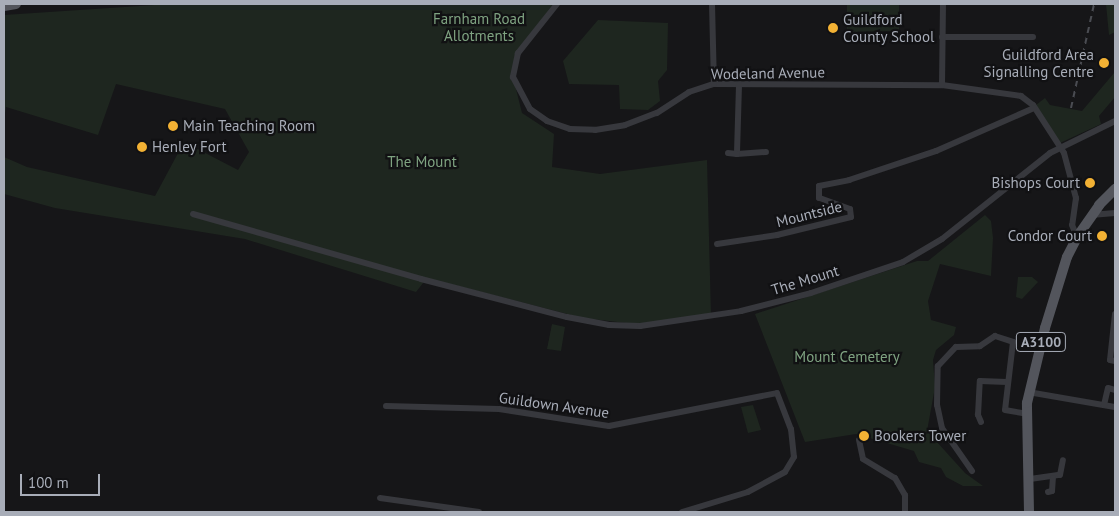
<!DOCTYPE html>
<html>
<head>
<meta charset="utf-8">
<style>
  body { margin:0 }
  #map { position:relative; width:1119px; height:516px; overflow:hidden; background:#161618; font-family:"PT Sans",sans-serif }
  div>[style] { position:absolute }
  .green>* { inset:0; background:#1e261f }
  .minor>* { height:6px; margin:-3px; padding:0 3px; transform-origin:3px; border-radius:3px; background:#37383d }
  .primary>* { height:10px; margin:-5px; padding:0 5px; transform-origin:5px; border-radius:5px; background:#53555c }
  .rail>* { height:2px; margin-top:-1px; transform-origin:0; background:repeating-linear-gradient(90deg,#4a4c52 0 6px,transparent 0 11px) }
  .dots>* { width:14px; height:14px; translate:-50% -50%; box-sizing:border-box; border:2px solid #111113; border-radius:50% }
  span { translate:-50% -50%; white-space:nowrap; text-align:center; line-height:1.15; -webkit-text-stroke:4.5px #111113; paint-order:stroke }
  .shield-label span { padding:1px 4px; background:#111113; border:1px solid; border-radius:4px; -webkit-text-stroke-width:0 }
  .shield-label { font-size:14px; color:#a8adb8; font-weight:700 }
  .park-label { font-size:15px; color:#7fa381 }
  .poi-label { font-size:15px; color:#a8adb8 }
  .left { translate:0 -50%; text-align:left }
  .right { translate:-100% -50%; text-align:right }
  .street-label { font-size:15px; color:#a8adb8 }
  .frame { position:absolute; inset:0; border:5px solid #a8adb8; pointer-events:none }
  .scale { position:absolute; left:20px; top:474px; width:80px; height:22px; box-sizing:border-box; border:2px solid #a8adb8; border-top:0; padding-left:6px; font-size:15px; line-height:18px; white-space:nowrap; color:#a8adb8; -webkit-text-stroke:4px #111113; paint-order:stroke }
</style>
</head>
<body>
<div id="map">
  <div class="green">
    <div style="clip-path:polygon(170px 4px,553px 4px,518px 53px,513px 77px,522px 113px,554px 134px,552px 167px,600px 174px,707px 160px,711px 316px,635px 324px,583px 318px,427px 278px,416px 292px,245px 239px,55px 208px,4px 194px,4px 157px,27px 167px,155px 196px,184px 142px,238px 170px,249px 152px,225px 109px,116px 84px,98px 135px,6px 107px,4px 120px,4px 15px)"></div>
    <div style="clip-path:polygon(847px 4px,899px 4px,899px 31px,847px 32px)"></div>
    <div style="clip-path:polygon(1106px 4px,1115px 4px,1115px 32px,1109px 35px)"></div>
    <div style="clip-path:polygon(598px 20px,668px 23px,667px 70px,658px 81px,660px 101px,648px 110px,620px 109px,619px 85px,569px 84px,563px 61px)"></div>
    <div style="clip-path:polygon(1114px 73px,1115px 97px,1099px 116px,1101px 124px,1060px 143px,1036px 105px,1045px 98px,1050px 105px,1082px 111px)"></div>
    <div style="clip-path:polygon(985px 215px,991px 221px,993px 238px,991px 276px,940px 264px,928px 301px,931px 320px,956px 327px,954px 335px,936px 350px,933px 360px,935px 387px,927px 431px,965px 473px,983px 486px,963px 486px,946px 477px,941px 468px,919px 462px,914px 451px,856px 434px,805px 442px,755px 314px,917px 261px,928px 261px)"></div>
    <div style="clip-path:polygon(1018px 277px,1032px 277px,1038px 282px,1022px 299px,1016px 297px)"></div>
    <div style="clip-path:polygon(552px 324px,565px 327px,561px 351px,547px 349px)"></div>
    <div style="clip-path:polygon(753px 405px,761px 430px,748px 433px,741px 407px)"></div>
  </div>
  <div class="minor">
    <div style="left:557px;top:4px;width:63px;rotate:128.5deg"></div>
    <div style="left:518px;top:53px;width:25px;rotate:102deg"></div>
    <div style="left:513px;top:77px;width:36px;rotate:62deg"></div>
    <div style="left:530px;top:109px;width:21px;rotate:35deg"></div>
    <div style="left:547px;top:121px;width:24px;rotate:19deg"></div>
    <div style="left:570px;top:129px;width:25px;rotate:2deg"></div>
    <div style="left:595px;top:130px;width:30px;rotate:-9deg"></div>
    <div style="left:625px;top:125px;width:34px;rotate:-21deg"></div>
    <div style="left:657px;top:113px;width:38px;rotate:-33deg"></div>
    <div style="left:689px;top:92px;width:26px;rotate:-18deg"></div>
    <div style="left:714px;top:84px;width:228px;rotate:0.3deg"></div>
    <div style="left:942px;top:85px;width:80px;rotate:7.9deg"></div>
    <div style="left:1021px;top:96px;width:15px;rotate:37deg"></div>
    <div style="left:1033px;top:105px;width:57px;rotate:57.1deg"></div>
    <div style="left:1064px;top:153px;width:47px;rotate:75.1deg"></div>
    <div style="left:1076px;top:198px;width:27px;rotate:98deg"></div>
    <div style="left:1072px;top:225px;width:13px;rotate:67deg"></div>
    <div style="left:712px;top:4px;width:80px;rotate:88.6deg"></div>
    <div style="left:942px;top:37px;width:91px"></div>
    <div style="left:739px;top:85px;width:69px;rotate:91.7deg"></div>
    <div style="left:737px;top:154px;width:29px;rotate:-4deg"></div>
    <div style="left:942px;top:85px;width:81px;rotate:-89.3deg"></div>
    <div style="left:728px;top:153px;width:9px;rotate:6deg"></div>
    <div style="left:193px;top:214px;width:237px;rotate:15.9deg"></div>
    <div style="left:421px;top:279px;width:151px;rotate:14.6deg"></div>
    <div style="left:567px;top:317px;width:43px;rotate:10.8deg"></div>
    <div style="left:609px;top:325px;width:31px;rotate:2deg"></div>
    <div style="left:640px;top:326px;width:102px;rotate:-8.4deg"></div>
    <div style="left:741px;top:311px;width:72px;rotate:-14.4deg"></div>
    <div style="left:811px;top:293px;width:97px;rotate:-18.6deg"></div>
    <div style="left:903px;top:262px;width:45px;rotate:-30.5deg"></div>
    <div style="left:942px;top:239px;width:138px;rotate:-38.5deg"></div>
    <div style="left:1050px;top:153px;width:72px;rotate:-26.2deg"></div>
    <div style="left:1091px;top:215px;width:24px;rotate:-5deg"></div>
    <div style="left:717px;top:244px;width:61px;rotate:-8.5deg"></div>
    <div style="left:777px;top:235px;width:76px;rotate:-13.7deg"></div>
    <div style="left:851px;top:217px;width:8px;rotate:-97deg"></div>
    <div style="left:850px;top:209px;width:33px;rotate:-160deg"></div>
    <div style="left:819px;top:198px;width:12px;rotate:-90deg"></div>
    <div style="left:819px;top:186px;width:31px;rotate:-11deg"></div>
    <div style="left:849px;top:180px;width:92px;rotate:-18.4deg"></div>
    <div style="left:936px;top:151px;width:107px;rotate:-23.7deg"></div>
    <div style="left:1115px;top:314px;width:46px;rotate:96.2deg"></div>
    <div style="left:1110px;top:360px;width:5px;rotate:11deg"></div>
    <div style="left:1028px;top:392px;width:88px;rotate:9.8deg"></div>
    <div style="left:1104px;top:405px;width:17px;rotate:-77deg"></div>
    <div style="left:1108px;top:388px;width:7px;rotate:16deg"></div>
    <div style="left:386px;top:406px;width:113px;rotate:1.5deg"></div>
    <div style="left:499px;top:409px;width:111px;rotate:8.8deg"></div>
    <div style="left:609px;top:426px;width:171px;rotate:-11.1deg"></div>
    <div style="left:777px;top:393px;width:39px;rotate:69deg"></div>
    <div style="left:791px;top:429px;width:28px;rotate:84deg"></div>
    <div style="left:794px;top:457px;width:17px;rotate:121deg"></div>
    <div style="left:785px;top:472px;width:42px;rotate:151.6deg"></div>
    <div style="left:748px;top:492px;width:69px;rotate:163.1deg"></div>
    <div style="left:981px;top:422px;width:8px;rotate:-113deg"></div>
    <div style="left:978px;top:415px;width:34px;rotate:-87deg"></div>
    <div style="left:980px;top:381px;width:27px;rotate:2deg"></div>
    <div style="left:859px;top:440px;width:19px;rotate:78deg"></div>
    <div style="left:863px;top:459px;width:37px;rotate:31deg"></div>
    <div style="left:895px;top:478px;width:20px;rotate:60deg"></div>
    <div style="left:905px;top:495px;width:17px;rotate:90deg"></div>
    <div style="left:972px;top:471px;width:52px;rotate:-124.9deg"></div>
    <div style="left:942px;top:428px;width:24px;rotate:-102deg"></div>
    <div style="left:937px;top:405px;width:39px;rotate:-89deg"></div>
    <div style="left:938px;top:366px;width:26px;rotate:-47deg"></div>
    <div style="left:956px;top:347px;width:24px;rotate:-2deg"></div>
    <div style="left:980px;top:346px;width:18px;rotate:-34deg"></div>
    <div style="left:995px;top:336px;width:19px;rotate:18deg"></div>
    <div style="left:1013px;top:342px;width:68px;rotate:96.7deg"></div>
    <div style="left:1005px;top:410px;width:22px;rotate:10deg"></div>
    <div style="left:1030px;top:479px;width:30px;rotate:-8deg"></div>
    <div style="left:1060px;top:475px;width:15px;rotate:-79deg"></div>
    <div style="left:1048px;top:492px;width:4px;rotate:-14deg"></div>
    <div style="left:1052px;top:491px;width:13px;rotate:-86deg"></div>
    <div style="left:380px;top:498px;width:100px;rotate:8deg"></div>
  </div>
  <div class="primary">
    <div style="left:4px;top:6px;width:12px;rotate:-9deg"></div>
    <div style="left:1029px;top:512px;width:109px;rotate:-91.1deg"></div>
    <div style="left:1027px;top:403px;width:77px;rotate:-76.5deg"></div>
    <div style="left:1045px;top:328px;width:74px;rotate:-72.8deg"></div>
    <div style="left:1067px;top:257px;width:22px;rotate:-63deg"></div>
    <div style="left:1077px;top:237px;width:39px;rotate:-55deg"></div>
    <div style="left:1099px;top:205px;width:23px;rotate:-45deg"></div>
  </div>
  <div class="rail">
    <div style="left:1071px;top:108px;width:107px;rotate:-77.5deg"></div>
  </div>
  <div class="dots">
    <div style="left:833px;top:28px;background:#f2b134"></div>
    <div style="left:1104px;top:63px;background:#f2b134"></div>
    <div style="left:173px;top:126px;background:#f2b134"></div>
    <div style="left:142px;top:147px;background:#f2b134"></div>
    <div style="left:1090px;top:183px;background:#f2b134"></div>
    <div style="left:1102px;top:236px;background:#f2b134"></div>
    <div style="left:864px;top:436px;background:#f2b134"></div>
  </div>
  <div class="shield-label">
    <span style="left:1041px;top:342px">A3100</span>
  </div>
  <div class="park-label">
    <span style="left:479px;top:27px">Farnham Road<br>Allotments</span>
    <span style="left:422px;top:162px">The Mount</span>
    <span style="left:847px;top:357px">Mount Cemetery</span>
  </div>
  <div class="poi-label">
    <span class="left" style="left:843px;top:28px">Guildford<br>County School</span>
    <span class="right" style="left:1094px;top:63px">Guildford Area<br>Signalling Centre</span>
    <span class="left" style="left:183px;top:126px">Main Teaching Room</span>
    <span class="left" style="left:152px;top:147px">Henley Fort</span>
    <span class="right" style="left:1080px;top:183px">Bishops Court</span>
    <span class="right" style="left:1092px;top:236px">Condor Court</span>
    <span class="left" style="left:874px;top:436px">Bookers Tower</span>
  </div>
  <div class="street-label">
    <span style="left:768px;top:73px;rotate:-1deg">Wodeland Avenue</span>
    <span style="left:809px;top:214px;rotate:-14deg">Mountside</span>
    <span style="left:805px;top:280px;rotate:-17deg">The Mount</span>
    <span style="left:554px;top:405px;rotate:8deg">Guildown Avenue</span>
  </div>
  <div class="frame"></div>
  <div class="scale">100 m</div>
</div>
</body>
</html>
